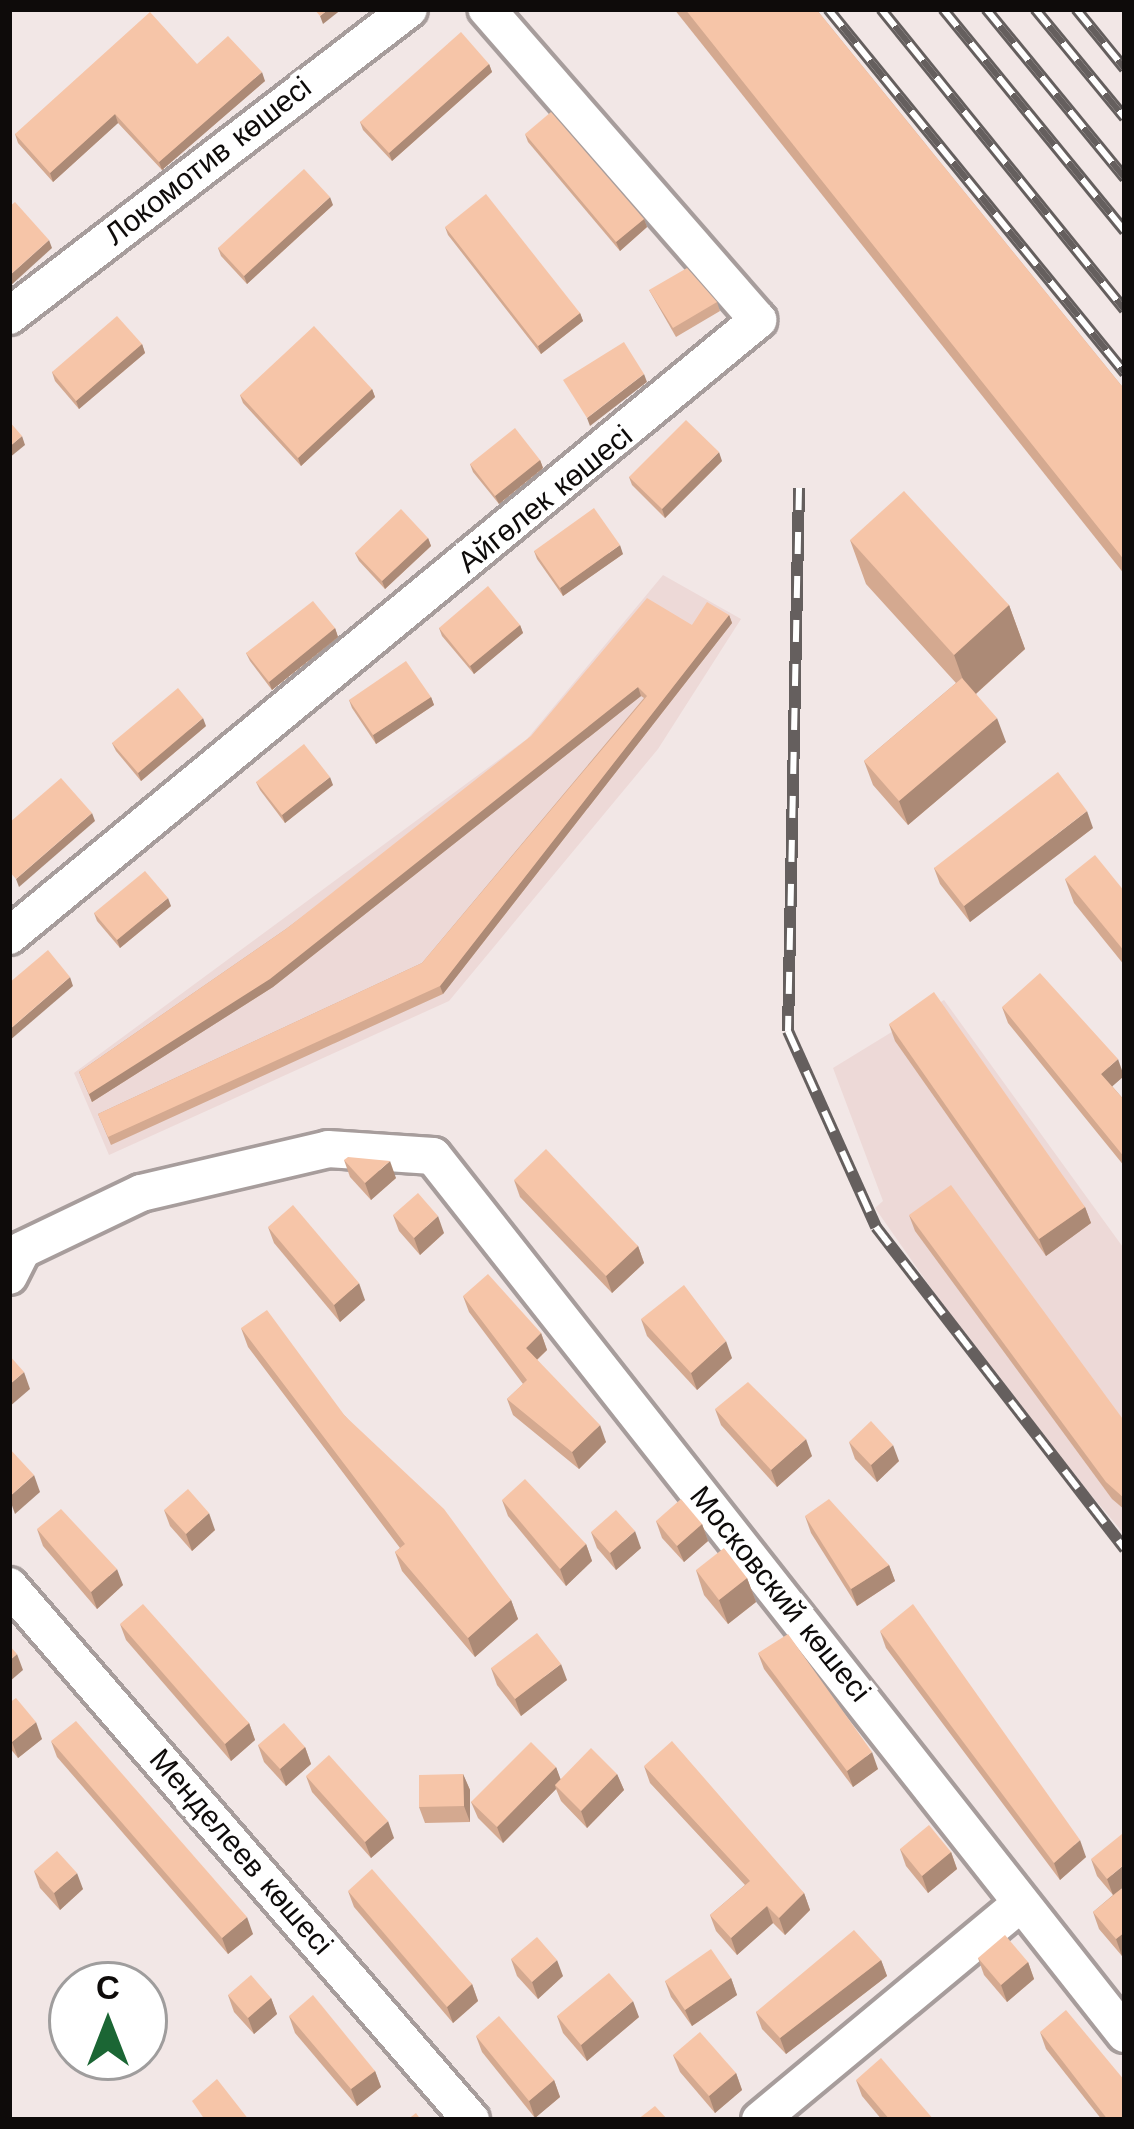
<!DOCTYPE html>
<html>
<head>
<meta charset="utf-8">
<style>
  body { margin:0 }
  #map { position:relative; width:1134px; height:2129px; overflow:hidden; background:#f2e7e6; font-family:"Work Sans",sans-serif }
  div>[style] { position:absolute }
  .built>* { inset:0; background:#edd9d7 }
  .roads { filter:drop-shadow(3px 0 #a79d9c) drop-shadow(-3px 0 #a79d9c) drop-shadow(0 3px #a79d9c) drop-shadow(0 -3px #a79d9c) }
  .minor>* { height:36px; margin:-18px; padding:0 18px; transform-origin:18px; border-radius:18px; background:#fff }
  .rail>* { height:12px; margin-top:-6px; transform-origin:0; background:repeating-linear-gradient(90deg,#fff 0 22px,#655f5e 0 44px); box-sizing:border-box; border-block:3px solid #655f5e }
  .wall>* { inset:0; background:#d4a990 }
  .shaded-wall>* { inset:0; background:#ac8a76 }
  .building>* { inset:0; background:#f6c5a8 }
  span { translate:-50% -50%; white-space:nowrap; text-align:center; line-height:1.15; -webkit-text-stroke:9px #fff; paint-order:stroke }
  .street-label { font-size:30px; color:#0e0b0a }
  .frame { position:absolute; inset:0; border:12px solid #0e0b0a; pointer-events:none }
  .north { position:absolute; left:48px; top:1961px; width:120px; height:120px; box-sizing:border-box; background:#fff; border:3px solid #9f9d9d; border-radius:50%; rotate:0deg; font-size:33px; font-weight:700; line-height:48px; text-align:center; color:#0e0b0a }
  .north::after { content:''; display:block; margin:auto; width:42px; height:54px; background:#1b6634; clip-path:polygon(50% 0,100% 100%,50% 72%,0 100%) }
</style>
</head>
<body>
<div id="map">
  <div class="built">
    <div style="clip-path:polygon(663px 575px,741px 619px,658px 749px,449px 1001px,109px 1155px,74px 1073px,527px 739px)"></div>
    <div style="clip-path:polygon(944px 1000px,1125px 1250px,1125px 1535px,1006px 1395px,875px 1208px,883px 1201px,833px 1068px)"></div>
  </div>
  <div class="roads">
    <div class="minor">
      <div style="left:9px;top:316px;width:504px;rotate:-37.51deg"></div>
      <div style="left:9px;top:936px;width:970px;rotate:-39.43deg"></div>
      <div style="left:758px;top:320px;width:413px;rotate:-131.1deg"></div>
      <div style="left:9px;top:1276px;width:29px;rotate:-63deg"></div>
      <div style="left:22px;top:1250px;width:132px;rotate:-25.6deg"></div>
      <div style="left:141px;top:1193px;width:192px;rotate:-13.2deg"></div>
      <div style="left:328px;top:1149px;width:105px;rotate:3.8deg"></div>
      <div style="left:433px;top:1156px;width:1118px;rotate:51.76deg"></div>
      <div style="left:9px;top:1586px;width:706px;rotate:49.13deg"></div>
      <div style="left:760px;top:2120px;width:339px;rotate:-39.7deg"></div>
    </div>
  </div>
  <div class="rail">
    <div style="left:828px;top:9px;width:470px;rotate:50.8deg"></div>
    <div style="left:881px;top:9px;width:387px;rotate:51deg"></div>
    <div style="left:943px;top:9px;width:287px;rotate:50.7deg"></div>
    <div style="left:986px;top:9px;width:219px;rotate:50.6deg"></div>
    <div style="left:1035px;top:9px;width:141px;rotate:50.5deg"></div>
    <div style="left:1076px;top:9px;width:77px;rotate:50.8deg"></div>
    <div style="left:799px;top:488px;width:543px;rotate:91.16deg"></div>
    <div style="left:788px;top:1031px;width:215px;rotate:65.8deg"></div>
    <div style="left:876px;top:1227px;width:407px;rotate:52.3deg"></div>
  </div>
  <div class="wall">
    <div style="clip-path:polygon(674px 9px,816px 9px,1125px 390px,1125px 575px)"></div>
    <div style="clip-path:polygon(197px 64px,265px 81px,162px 170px,118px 123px,53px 182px,18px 143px,15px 134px)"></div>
    <div style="clip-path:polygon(489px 64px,492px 72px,392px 161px,363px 130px,360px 122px)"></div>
    <div style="clip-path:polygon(525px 134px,644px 219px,647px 227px,620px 251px,528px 142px)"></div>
    <div style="clip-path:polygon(333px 205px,247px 284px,221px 256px,218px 248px)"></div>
    <div style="clip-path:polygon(445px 227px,580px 313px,583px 321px,541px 354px,448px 235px)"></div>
    <div style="clip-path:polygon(649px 290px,717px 302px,720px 311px,676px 337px)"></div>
    <div style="clip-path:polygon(142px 344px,145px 353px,79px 409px,55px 381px,52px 372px)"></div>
    <div style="clip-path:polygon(372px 389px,375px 397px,301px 466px,243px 403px,240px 395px)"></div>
    <div style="clip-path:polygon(540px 460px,543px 468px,499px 504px,473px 472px,470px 464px)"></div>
    <div style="clip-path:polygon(722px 461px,665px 518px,632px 485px,629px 477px)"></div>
    <div style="clip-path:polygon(428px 538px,431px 546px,385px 589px,359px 561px,355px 553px)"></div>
    <div style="clip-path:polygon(850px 540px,1009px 605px,1025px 649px,976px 694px,1006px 742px,908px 825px,873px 785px,864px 761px,956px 683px,866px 584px)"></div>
    <div style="clip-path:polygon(534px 551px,623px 554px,563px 596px,537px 559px)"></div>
    <div style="clip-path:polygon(729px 615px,732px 623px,443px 994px,111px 1145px,98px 1114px,422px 963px,644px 698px,641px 696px,273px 987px,92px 1102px,79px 1072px,286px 929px,692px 625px)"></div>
    <div style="clip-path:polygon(520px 625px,523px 633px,474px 674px,442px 636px,439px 628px)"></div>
    <div style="clip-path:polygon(335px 628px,338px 637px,272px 690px,250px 661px,246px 653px)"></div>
    <div style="clip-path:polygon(431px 697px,434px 705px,376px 744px,352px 708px,349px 700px)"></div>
    <div style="clip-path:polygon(206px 726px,141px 781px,116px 751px,112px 743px)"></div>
    <div style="clip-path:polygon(256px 782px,333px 785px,285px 823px,260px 790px)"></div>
    <div style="clip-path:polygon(1093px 828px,970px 922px,940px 884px,934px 868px)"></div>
    <div style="clip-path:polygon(1065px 879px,1125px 892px,1125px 966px,1074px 903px)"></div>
    <div style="clip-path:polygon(171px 906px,120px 948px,97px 921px,94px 913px)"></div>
    <div style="clip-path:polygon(1002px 1007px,1124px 1076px,1112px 1086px,1125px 1101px,1125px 1167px,1008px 1023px)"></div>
    <div style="clip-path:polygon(889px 1024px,1085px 1207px,1091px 1223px,1046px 1256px,895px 1041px)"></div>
    <div style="clip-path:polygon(344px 1160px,396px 1178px,371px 1200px,350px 1177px)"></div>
    <div style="clip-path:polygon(514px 1180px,638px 1246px,644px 1263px,612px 1293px,520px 1197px)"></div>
    <div style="clip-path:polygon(393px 1215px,444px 1233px,420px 1255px,399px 1231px)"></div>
    <div style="clip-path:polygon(909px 1215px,1125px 1422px,1125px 1510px,1112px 1499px,915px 1231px)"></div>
    <div style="clip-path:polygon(268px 1227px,365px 1300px,340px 1322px,274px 1243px)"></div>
    <div style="clip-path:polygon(463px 1296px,541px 1333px,547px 1350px,537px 1360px,606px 1442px,579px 1469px,513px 1415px,507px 1399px,523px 1384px,469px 1312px)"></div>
    <div style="clip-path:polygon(641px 1319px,732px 1358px,697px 1390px,647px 1336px)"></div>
    <div style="clip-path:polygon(241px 1328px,345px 1416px,511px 1600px,518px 1619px,475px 1657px,402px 1571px,395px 1552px,400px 1548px,248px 1347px)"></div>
    <div style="clip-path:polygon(715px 1409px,812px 1456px,777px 1487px,721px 1425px)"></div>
    <div style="clip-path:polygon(849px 1442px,899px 1461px,877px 1482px,855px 1459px)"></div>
    <div style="clip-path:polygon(502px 1500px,586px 1544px,592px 1561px,566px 1586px,508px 1516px)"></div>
    <div style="clip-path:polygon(164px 1510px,215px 1530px,192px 1551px,170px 1526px)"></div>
    <div style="clip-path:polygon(805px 1516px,889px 1565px,895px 1581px,857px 1606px,811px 1533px)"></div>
    <div style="clip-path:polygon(656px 1521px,702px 1524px,708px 1541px,684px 1562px,662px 1538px)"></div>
    <div style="clip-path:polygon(37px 1529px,123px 1585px,97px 1609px,43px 1546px)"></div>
    <div style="clip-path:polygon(591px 1532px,641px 1548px,616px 1570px,597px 1548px)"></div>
    <div style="clip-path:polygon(696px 1570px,747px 1578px,756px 1602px,728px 1624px,704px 1595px)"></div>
    <div style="clip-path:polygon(120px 1624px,249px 1723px,255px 1740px,231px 1761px,126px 1640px)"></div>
    <div style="clip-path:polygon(880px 1631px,1086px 1857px,1060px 1880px,886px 1648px)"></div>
    <div style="clip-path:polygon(758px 1653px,878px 1769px,853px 1787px,764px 1669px)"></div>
    <div style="clip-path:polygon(491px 1668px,567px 1680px,521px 1716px,497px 1685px)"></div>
    <div style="clip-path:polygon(9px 1703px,42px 1739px,18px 1758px,9px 1747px)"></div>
    <div style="clip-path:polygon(51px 1741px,253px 1934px,228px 1954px,57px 1757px)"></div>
    <div style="clip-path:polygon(258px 1745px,305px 1747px,311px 1764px,286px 1786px,264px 1762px)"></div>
    <div style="clip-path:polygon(644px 1766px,804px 1893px,810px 1910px,785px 1935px,773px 1923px,737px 1955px,716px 1931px,710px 1915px,745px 1885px,650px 1783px)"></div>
    <div style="clip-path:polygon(556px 1767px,560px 1779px,617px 1774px,624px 1790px,587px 1828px,561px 1801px,556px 1789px,503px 1843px,478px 1818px,471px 1802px)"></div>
    <div style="clip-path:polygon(463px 1774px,470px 1790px,470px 1822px,425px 1823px,419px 1807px)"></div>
    <div style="clip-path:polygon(306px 1776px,394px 1838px,371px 1858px,312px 1792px)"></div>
    <div style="clip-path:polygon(900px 1849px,951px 1852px,957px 1869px,928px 1893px,906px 1866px)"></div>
    <div style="clip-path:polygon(1091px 1859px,1125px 1886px,1121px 1889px,1125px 1894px,1125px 1953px,1122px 1956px,1099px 1929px,1093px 1912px,1113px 1895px,1097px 1876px)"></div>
    <div style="clip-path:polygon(34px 1871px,83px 1889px,60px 1910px,40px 1888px)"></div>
    <div style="clip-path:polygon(348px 1891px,472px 1984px,478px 2001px,453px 2023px,354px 1907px)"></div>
    <div style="clip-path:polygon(978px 1958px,1028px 1962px,1034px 1979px,1007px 2002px,984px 1975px)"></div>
    <div style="clip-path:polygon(511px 1959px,563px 1976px,538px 1999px,517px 1976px)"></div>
    <div style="clip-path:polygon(881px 1960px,887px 1976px,786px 2054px,762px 2029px,756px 2012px)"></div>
    <div style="clip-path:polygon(731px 1978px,737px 1995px,692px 2026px,671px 1997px,665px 1981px)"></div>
    <div style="clip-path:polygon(228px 1995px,271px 1998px,277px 2014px,254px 2034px,234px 2012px)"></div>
    <div style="clip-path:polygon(289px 2016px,375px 2071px,381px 2087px,357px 2106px,295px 2033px)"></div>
    <div style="clip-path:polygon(557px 2016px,639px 2017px,587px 2061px,563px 2033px)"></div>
    <div style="clip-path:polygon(1040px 2032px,1125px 2120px,1102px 2120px,1046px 2049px)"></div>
    <div style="clip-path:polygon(476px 2036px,554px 2080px,560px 2097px,535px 2118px,482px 2052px)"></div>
    <div style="clip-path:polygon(673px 2055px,736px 2073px,742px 2090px,715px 2113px,680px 2072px)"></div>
    <div style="clip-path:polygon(856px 2080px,934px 2120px,882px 2120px,862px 2096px)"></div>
  </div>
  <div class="shaded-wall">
    <div style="clip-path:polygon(329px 9px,342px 9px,323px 24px,320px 16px)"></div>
    <div style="clip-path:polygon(489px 64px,492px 72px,392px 161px,389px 153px)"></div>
    <div style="clip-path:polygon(262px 72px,265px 81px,162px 170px,159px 162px)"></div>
    <div style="clip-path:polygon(115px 114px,118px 123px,53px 182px,50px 173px)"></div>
    <div style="clip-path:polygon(330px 197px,333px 205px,247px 284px,244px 276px)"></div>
    <div style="clip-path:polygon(644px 219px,647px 227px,620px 251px,616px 242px)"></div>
    <div style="clip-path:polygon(49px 240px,52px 248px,9px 287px,9px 276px)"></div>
    <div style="clip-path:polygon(580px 313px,583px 321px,541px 354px,538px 346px)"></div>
    <div style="clip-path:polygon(142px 344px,145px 353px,79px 409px,76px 401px)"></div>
    <div style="clip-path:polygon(644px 374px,647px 382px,590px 426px,587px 418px)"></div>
    <div style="clip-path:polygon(372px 389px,375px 397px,301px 466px,298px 458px)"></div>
    <div style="clip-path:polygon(22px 436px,25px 445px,9px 458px,9px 447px)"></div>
    <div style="clip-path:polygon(719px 452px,722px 461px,665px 518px,662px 509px)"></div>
    <div style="clip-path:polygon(540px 460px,543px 468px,499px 504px,495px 496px)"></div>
    <div style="clip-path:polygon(428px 538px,431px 546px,385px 589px,382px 581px)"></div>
    <div style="clip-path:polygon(620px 545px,623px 554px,563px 596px,560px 588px)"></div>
    <div style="clip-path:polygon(1009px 605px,1025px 649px,970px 699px,954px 655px)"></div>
    <div style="clip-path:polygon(729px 615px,732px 623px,443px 994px,440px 986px)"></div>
    <div style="clip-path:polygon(520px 625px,523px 633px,474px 674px,470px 666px)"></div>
    <div style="clip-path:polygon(335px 628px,338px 637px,272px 690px,269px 682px)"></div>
    <div style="clip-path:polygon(638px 687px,641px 696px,273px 987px,92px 1102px,89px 1094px)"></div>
    <div style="clip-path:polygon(431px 697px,434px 705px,376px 744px,373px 735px)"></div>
    <div style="clip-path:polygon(203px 718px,206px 726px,141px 781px,138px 773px)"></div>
    <div style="clip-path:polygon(997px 718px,1006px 742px,908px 825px,899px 801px)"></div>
    <div style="clip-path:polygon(330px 777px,333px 785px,285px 823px,282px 815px)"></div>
    <div style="clip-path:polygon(1087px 811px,1093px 828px,970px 922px,964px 906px)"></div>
    <div style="clip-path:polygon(92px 813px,95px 821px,19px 887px,16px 879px)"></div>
    <div style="clip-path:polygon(168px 898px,171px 906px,120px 948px,117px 940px)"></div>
    <div style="clip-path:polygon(70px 977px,73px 986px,9px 1041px,9px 1030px)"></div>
    <div style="clip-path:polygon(1118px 1059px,1124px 1076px,1107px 1091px,1101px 1074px)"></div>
    <div style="clip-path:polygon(390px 1161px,396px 1178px,371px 1200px,365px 1183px)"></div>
    <div style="clip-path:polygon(1085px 1207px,1091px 1223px,1046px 1256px,1039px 1239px)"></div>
    <div style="clip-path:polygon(438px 1216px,444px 1233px,420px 1255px,414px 1238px)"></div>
    <div style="clip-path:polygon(638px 1246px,644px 1263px,612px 1293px,606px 1276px)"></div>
    <div style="clip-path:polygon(359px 1283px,365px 1300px,340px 1322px,334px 1305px)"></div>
    <div style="clip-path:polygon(541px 1333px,547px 1350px,532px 1364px,526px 1348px)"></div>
    <div style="clip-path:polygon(726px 1341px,732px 1358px,697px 1390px,691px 1373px)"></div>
    <div style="clip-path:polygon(24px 1372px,30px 1389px,9px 1407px,9px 1385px)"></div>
    <div style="clip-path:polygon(600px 1425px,606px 1442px,579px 1469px,572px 1452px)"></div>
    <div style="clip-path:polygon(806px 1439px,812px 1456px,777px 1487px,771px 1470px)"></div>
    <div style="clip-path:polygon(893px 1445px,899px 1461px,877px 1482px,871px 1465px)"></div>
    <div style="clip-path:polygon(34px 1475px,40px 1492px,15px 1514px,9px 1497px)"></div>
    <div style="clip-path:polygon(209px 1513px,215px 1530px,192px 1551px,186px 1534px)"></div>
    <div style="clip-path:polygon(702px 1524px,708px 1541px,684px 1562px,677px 1546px)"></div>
    <div style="clip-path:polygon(635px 1531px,641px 1548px,616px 1570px,610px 1553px)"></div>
    <div style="clip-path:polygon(586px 1544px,592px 1561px,566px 1586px,560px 1569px)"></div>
    <div style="clip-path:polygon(889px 1565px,895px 1581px,857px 1606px,851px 1589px)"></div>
    <div style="clip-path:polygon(117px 1569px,123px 1585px,97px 1609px,91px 1592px)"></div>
    <div style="clip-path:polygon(747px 1578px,756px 1602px,728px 1624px,719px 1600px)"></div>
    <div style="clip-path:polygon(511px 1600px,518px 1619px,475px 1657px,468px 1638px)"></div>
    <div style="clip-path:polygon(17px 1654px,23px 1670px,9px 1682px,9px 1661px)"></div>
    <div style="clip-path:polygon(561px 1664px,567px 1680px,521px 1716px,515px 1699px)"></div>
    <div style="clip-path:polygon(36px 1722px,42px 1739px,18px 1758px,12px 1742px)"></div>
    <div style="clip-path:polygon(249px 1723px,255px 1740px,231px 1761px,225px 1744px)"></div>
    <div style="clip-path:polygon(305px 1747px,311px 1764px,286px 1786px,280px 1769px)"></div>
    <div style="clip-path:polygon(872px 1752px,878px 1769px,853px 1787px,847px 1771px)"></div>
    <div style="clip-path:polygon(556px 1767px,562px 1783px,555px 1785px,556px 1789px,503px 1843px,497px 1827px)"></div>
    <div style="clip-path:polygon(463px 1774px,470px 1790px,470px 1822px,464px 1806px)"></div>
    <div style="clip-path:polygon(617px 1774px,624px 1790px,587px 1828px,581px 1811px)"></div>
    <div style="clip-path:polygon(388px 1821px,394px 1838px,371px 1858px,365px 1842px)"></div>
    <div style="clip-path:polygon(1080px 1840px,1086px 1857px,1060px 1880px,1054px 1863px)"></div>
    <div style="clip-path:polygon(951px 1852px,957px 1869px,928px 1893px,922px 1876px)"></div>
    <div style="clip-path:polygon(1125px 1864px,1125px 1886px,1113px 1895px,1107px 1879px)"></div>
    <div style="clip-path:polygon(77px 1873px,83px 1889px,60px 1910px,54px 1893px)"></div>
    <div style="clip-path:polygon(804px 1893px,810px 1910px,785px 1935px,779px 1918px)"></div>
    <div style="clip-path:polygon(767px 1906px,773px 1923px,737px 1955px,731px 1938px)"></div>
    <div style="clip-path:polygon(247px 1917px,253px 1934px,228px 1954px,222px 1938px)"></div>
    <div style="clip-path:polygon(1125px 1932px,1125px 1953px,1122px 1956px,1116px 1939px)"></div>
    <div style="clip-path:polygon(557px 1960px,563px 1976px,538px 1999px,532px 1982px)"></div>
    <div style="clip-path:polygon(881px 1960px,887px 1976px,786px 2054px,780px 2038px)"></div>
    <div style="clip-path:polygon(1028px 1962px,1034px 1979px,1007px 2002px,1001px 1985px)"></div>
    <div style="clip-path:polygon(731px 1978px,737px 1995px,692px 2026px,685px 2010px)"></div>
    <div style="clip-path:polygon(472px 1984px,478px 2001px,453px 2023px,447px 2007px)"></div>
    <div style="clip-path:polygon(271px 1998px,277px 2014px,254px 2034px,248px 2018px)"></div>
    <div style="clip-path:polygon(633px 2001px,639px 2017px,587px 2061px,581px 2045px)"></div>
    <div style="clip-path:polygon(375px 2071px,381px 2087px,357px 2106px,351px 2089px)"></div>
    <div style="clip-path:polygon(736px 2073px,742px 2090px,715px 2113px,709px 2096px)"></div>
    <div style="clip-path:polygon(554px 2080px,560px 2097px,535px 2118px,529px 2101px)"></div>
  </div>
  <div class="building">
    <div style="clip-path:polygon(314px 9px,329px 9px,320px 16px)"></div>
    <div style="clip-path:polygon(685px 9px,816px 9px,1125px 390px,1125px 561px)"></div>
    <div style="clip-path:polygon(150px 12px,197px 64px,228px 36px,262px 72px,159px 162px,115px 114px,50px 173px,15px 134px)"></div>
    <div style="clip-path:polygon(461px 32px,489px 64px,389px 153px,360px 122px)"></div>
    <div style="clip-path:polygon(551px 112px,644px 219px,616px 242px,525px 134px)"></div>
    <div style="clip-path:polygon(304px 169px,330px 197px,244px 276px,218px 248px)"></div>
    <div style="clip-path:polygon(486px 194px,580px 313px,538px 346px,445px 227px)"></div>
    <div style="clip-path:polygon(15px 202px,49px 240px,9px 276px,9px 207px)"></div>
    <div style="clip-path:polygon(687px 268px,717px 302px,673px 328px,649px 290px)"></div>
    <div style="clip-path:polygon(117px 316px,142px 344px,76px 401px,52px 372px)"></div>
    <div style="clip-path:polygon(314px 326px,372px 389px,298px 458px,240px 395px)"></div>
    <div style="clip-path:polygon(624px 342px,644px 374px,587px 418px,563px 380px)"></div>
    <div style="clip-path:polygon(686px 420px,719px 452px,662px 509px,629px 477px)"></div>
    <div style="clip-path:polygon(9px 421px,22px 436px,9px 447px)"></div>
    <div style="clip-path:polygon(515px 428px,540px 460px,495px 496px,470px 464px)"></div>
    <div style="clip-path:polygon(904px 491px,1009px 605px,954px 655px,850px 540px)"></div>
    <div style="clip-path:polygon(594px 508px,620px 545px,560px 588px,534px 551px)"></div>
    <div style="clip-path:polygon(401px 509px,428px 538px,382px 581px,355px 553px)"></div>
    <div style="clip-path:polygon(488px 586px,520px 625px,470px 666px,439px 628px)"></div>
    <div style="clip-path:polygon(647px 598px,692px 625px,707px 602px,729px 615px,440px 986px,108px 1137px,98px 1114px,422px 963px,647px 696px,638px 687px,270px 979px,89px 1094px,79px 1072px,286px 929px,531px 736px)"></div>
    <div style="clip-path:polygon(313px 601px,335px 628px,269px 682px,246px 653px)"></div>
    <div style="clip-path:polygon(406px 661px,431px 697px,373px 735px,349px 700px)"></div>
    <div style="clip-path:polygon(962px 678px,997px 718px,899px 801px,864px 761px)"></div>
    <div style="clip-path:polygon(178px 688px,203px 718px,138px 773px,112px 743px)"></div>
    <div style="clip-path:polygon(304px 744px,330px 777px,282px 815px,256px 782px)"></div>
    <div style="clip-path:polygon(1058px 772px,1087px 811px,964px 906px,934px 868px)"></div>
    <div style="clip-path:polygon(61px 778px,92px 813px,16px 879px,9px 871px,9px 823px)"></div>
    <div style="clip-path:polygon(1095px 855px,1125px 892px,1125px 952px,1065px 879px)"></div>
    <div style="clip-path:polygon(145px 871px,168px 898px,117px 940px,94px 913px)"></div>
    <div style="clip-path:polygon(48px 950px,70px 977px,9px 1030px,9px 983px)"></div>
    <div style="clip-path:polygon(1040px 973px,1118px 1059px,1101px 1074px,1125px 1101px,1125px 1158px,1002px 1007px)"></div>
    <div style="clip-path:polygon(934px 992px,1085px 1207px,1039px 1239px,889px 1024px)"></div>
    <div style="clip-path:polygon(546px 1149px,638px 1246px,606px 1276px,514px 1180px)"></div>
    <div style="clip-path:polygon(348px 1157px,390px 1161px,365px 1183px,344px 1160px)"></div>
    <div style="clip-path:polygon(951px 1185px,1125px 1422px,1125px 1499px,1106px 1482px,909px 1215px)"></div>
    <div style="clip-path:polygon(418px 1193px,438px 1216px,414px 1238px,393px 1215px)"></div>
    <div style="clip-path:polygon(293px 1205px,359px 1283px,334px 1305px,268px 1227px)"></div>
    <div style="clip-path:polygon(488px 1274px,541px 1333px,526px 1348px,600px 1425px,572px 1452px,507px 1399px,527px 1380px,463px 1296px)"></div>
    <div style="clip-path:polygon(684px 1285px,726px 1341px,691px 1373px,641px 1319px)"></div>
    <div style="clip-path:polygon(267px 1310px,345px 1416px,444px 1509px,511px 1600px,468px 1638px,395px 1552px,405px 1544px,241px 1328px)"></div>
    <div style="clip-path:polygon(9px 1355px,24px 1372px,9px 1385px)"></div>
    <div style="clip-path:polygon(748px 1382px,806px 1439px,771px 1470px,715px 1409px)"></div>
    <div style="clip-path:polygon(871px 1421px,893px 1445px,871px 1465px,849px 1442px)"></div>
    <div style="clip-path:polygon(9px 1448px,34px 1475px,9px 1497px)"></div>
    <div style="clip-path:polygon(525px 1479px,586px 1544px,560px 1569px,502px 1500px)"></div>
    <div style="clip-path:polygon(188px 1489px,209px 1513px,186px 1534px,164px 1510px)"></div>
    <div style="clip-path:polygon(681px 1499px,702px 1524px,677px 1546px,656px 1521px)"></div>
    <div style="clip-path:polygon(829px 1499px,889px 1565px,851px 1589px,805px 1516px)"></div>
    <div style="clip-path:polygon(61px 1509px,117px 1569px,91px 1592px,37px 1529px)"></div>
    <div style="clip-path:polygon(616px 1510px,635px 1531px,610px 1553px,591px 1532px)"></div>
    <div style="clip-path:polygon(724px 1548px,747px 1578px,719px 1600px,696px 1570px)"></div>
    <div style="clip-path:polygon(143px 1604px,249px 1723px,225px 1744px,120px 1624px)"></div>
    <div style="clip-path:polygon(913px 1604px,1080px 1840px,1054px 1863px,880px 1631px)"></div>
    <div style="clip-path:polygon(537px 1633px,561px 1664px,515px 1699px,491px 1668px)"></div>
    <div style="clip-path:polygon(788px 1634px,872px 1752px,847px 1771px,758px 1653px)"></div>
    <div style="clip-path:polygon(9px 1645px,17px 1654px,9px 1661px)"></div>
    <div style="clip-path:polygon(16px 1698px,36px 1722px,12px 1742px,9px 1738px,9px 1703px)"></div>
    <div style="clip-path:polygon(76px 1721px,247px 1917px,222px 1938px,51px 1741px)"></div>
    <div style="clip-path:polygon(284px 1723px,305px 1747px,280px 1769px,258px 1745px)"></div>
    <div style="clip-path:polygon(672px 1741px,804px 1893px,779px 1918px,767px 1906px,731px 1938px,710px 1915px,750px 1881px,644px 1766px)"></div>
    <div style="clip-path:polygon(531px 1742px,556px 1767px,497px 1827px,471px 1802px)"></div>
    <div style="clip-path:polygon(591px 1748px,617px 1774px,581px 1811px,555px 1785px)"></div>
    <div style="clip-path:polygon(329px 1755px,388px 1821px,365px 1842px,306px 1776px)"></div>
    <div style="clip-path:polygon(463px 1774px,464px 1806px,419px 1807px,419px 1775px)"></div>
    <div style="clip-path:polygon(929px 1825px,951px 1852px,922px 1876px,900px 1849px)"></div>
    <div style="clip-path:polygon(1122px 1834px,1125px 1838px,1125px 1864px,1107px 1879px,1091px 1859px)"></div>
    <div style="clip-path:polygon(57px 1851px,77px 1873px,54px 1893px,34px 1871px)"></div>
    <div style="clip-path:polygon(372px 1869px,472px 1984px,447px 2007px,348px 1891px)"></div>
    <div style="clip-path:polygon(1121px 1889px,1125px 1894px,1125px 1932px,1116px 1939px,1093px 1912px)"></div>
    <div style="clip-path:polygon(854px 1930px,881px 1960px,780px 2038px,756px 2012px)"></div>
    <div style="clip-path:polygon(1005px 1935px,1028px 1962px,1001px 1985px,978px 1958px)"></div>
    <div style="clip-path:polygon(537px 1937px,557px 1960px,532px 1982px,511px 1959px)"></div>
    <div style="clip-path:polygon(711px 1949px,731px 1978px,685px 2010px,665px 1981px)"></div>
    <div style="clip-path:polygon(609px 1973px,633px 2001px,581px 2045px,557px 2016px)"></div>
    <div style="clip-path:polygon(251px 1975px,271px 1998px,248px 2018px,228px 1995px)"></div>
    <div style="clip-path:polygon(313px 1995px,375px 2071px,351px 2089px,289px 2016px)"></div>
    <div style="clip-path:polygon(1066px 2010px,1125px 2081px,1125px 2120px,1108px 2120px,1040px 2032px)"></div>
    <div style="clip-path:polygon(499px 2016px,554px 2080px,529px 2101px,476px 2036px)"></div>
    <div style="clip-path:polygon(700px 2032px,736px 2073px,709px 2096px,673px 2055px)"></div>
    <div style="clip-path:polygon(881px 2058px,934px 2120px,890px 2120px,856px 2080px)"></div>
    <div style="clip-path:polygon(217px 2079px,249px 2120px,205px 2120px,192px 2101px)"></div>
    <div style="clip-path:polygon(655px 2106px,668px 2120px,637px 2120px)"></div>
    <div style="clip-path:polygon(416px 2113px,421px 2120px,407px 2120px)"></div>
  </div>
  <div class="street-label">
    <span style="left:208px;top:161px;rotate:-38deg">Локомотив көшесі</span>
    <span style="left:545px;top:499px;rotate:-39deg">Айгөлек көшесі</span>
    <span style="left:780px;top:1594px;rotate:51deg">Московский көшесі</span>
    <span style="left:241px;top:1852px;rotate:49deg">Менделеев көшесі</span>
  </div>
  <div class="frame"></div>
  <div class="north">С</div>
</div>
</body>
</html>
